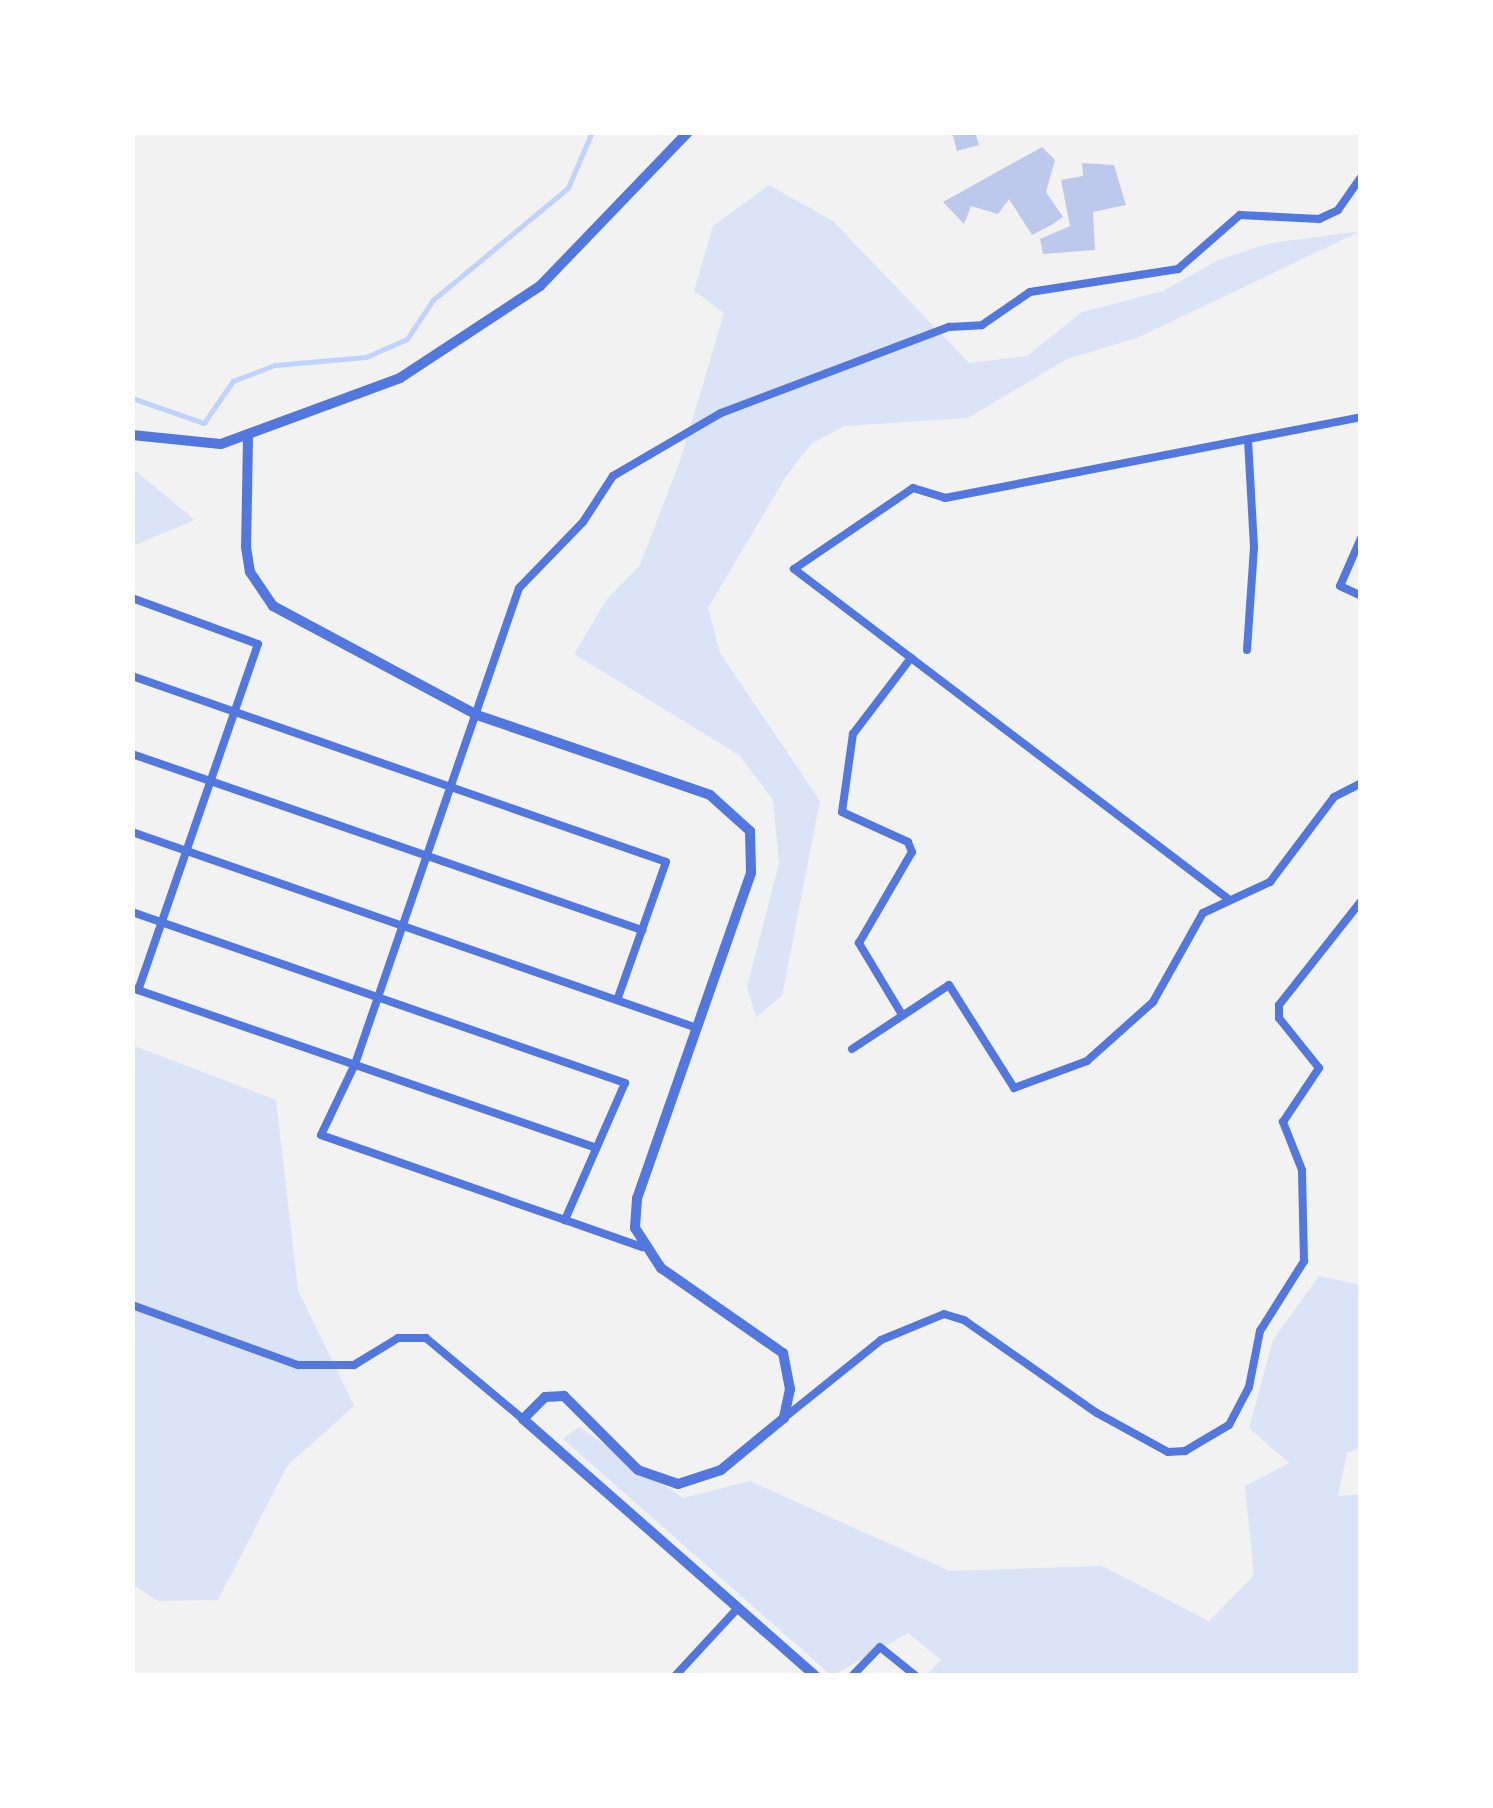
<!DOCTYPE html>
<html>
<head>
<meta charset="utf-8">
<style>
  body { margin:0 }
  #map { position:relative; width:1493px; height:1808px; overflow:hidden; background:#f2f2f2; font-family:Roboto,sans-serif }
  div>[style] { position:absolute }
  .green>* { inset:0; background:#dbe4f7 }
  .stream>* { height:4.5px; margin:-2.25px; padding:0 2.25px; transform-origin:2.25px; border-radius:2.25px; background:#bfd3fe }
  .building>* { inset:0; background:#bdc9ec }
  .minor>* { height:8px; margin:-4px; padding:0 4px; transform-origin:4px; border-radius:4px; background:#5277de }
  .tertiary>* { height:10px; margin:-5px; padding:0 5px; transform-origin:5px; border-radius:5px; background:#5277de }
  span { translate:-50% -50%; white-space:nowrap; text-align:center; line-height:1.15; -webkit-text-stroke:12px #fff; paint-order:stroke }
  .frame { position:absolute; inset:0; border:135px solid #fff; pointer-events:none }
</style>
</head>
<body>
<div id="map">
  <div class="green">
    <div style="clip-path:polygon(769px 185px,833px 221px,969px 363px,1027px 356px,1082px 312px,1163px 291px,1218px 260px,1271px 243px,1361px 231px,1137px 338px,1067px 359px,968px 418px,845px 426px,812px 443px,787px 475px,708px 608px,720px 653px,820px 801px,782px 996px,756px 1017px,747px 987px,779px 863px,773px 800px,739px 755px,574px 654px,607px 599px,640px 565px,681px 458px,724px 313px,694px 291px,713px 226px)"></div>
    <div style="clip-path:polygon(132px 468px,195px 520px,132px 546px)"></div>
    <div style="clip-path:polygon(132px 1045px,276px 1100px,298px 1290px,354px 1406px,287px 1466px,218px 1600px,158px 1601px,132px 1584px)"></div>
    <div style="clip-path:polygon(1319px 1276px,1361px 1285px,1361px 1448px,1347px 1453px,1338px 1496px,1361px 1494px,1361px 1676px,926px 1676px,941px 1660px,908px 1633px,832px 1676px,563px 1439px,579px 1427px,683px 1498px,750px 1481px,950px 1571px,1102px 1566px,1209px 1621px,1254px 1575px,1245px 1486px,1289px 1463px,1249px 1428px,1273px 1340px)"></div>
  </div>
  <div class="stream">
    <div style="left:132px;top:398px;width:76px;rotate:19.1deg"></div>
    <div style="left:204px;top:423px;width:51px;rotate:-55.4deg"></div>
    <div style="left:233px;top:381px;width:45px;rotate:-20.9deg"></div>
    <div style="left:275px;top:365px;width:91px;rotate:-5deg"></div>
    <div style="left:366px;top:357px;width:45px;rotate:-23.7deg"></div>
    <div style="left:407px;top:339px;width:47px;rotate:-56.3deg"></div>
    <div style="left:433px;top:300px;width:175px;rotate:-39.7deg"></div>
    <div style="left:568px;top:188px;width:61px;rotate:-66.8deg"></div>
  </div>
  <div class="building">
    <div style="clip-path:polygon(952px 132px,975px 132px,979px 145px,957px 151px)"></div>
    <div style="clip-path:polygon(1042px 147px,1055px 160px,1046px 192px,1063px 217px,1053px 224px,1032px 235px,1009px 199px,998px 214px,971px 206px,964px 224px,943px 202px)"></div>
    <div style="clip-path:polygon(1082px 163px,1114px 165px,1126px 205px,1093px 212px,1095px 250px,1043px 254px,1040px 239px,1070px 226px,1061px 180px,1083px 176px)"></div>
  </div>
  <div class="minor">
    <div style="left:1361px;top:538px;width:52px;rotate:113.6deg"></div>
    <div style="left:1340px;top:586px;width:23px;rotate:25deg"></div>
    <div style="left:132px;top:598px;width:134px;rotate:20.1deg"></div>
    <div style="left:258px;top:644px;width:366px;rotate:109.1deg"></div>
    <div style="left:1247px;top:650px;width:103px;rotate:-86.1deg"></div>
    <div style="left:1254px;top:547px;width:108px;rotate:-93.2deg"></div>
    <div style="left:132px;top:676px;width:565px;rotate:19.2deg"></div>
    <div style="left:666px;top:862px;width:146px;rotate:109.5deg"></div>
    <div style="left:132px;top:754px;width:540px;rotate:19.04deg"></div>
    <div style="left:132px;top:832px;width:598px;rotate:19.13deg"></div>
    <div style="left:1227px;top:898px;width:544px;rotate:-142.77deg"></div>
    <div style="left:794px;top:569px;width:144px;rotate:-34.2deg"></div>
    <div style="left:913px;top:488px;width:34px;rotate:17deg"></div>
    <div style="left:945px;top:498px;width:424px;rotate:-11deg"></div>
    <div style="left:132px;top:912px;width:522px;rotate:19.13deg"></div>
    <div style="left:625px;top:1083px;width:150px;rotate:113.7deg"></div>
    <div style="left:565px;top:1220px;width:82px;rotate:19.3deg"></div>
    <div style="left:132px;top:988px;width:491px;rotate:19deg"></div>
    <div style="left:901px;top:1013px;width:82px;rotate:-121deg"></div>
    <div style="left:859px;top:943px;width:105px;rotate:-59.8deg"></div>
    <div style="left:912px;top:852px;width:11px;rotate:-112deg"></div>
    <div style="left:908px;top:842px;width:72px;rotate:-155.6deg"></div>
    <div style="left:842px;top:812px;width:79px;rotate:-82deg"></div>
    <div style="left:853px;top:734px;width:96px;rotate:-52.7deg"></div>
    <div style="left:852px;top:1049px;width:116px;rotate:-33.4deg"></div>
    <div style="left:949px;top:985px;width:122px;rotate:57.7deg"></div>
    <div style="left:1014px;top:1088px;width:78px;rotate:-20.3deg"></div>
    <div style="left:1087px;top:1061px;width:89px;rotate:-41.8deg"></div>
    <div style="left:1153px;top:1002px;width:102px;rotate:-60.7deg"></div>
    <div style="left:1203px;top:913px;width:74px;rotate:-24.8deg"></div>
    <div style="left:1270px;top:882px;width:106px;rotate:-53deg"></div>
    <div style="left:1334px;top:797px;width:30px;rotate:-27deg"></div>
    <div style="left:565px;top:1220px;width:258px;rotate:-160.8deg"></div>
    <div style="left:321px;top:1135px;width:79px;rotate:-64.4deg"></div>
    <div style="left:355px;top:1064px;width:503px;rotate:-70.99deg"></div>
    <div style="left:519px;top:588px;width:92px;rotate:-45.9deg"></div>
    <div style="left:583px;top:522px;width:55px;rotate:-56.9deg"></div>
    <div style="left:613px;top:476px;width:125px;rotate:-30.3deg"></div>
    <div style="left:721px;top:413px;width:244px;rotate:-20.7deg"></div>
    <div style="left:949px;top:327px;width:33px;rotate:-3deg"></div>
    <div style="left:982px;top:325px;width:58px;rotate:-34.5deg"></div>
    <div style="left:1030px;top:292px;width:150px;rotate:-8.8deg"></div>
    <div style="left:1178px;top:269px;width:82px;rotate:-41.1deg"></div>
    <div style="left:1240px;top:215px;width:79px;rotate:2.9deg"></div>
    <div style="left:1319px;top:219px;width:21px;rotate:-25deg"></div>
    <div style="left:1338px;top:210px;width:40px;rotate:-55.1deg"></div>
    <div style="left:132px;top:1305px;width:177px;rotate:19.9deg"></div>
    <div style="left:298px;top:1365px;width:56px"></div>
    <div style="left:354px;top:1365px;width:52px;rotate:-31.5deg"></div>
    <div style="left:398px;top:1338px;width:28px"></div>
    <div style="left:426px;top:1338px;width:126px;rotate:39.9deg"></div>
    <div style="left:784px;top:1418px;width:124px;rotate:-38.8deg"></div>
    <div style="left:881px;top:1340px;width:68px;rotate:-22.4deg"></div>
    <div style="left:944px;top:1314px;width:21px;rotate:17deg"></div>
    <div style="left:964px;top:1320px;width:162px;rotate:35deg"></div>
    <div style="left:1097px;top:1413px;width:81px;rotate:28.8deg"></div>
    <div style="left:1168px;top:1452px;width:17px;rotate:-3deg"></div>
    <div style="left:1185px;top:1451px;width:51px;rotate:-30.6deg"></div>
    <div style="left:1229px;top:1425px;width:43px;rotate:-62.2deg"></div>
    <div style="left:1249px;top:1387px;width:57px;rotate:-78.9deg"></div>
    <div style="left:1260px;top:1331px;width:83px;rotate:-57.8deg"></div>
    <div style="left:1304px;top:1261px;width:91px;rotate:-91.3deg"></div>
    <div style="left:1302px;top:1170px;width:52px;rotate:-111.6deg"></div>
    <div style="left:1283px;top:1122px;width:65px;rotate:-56.3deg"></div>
    <div style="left:1319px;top:1068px;width:64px;rotate:-128.7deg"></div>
    <div style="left:1279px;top:1018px;width:13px;rotate:-90deg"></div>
    <div style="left:1279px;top:1005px;width:132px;rotate:-51.7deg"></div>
    <div style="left:675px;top:1676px;width:93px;rotate:-47.2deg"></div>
    <div style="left:852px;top:1676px;width:40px;rotate:-46deg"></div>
    <div style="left:880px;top:1647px;width:46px;rotate:38.9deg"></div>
  </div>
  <div class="tertiary">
    <div style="left:132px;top:435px;width:89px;rotate:5.8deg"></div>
    <div style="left:221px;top:444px;width:191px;rotate:-20.2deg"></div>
    <div style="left:400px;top:378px;width:168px;rotate:-33.3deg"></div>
    <div style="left:540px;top:286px;width:214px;rotate:-46.1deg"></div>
    <div style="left:248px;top:437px;width:110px;rotate:91deg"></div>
    <div style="left:246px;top:547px;width:25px;rotate:81deg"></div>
    <div style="left:250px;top:572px;width:41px;rotate:55.9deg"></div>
    <div style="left:273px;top:606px;width:231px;rotate:28.1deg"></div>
    <div style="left:477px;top:715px;width:246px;rotate:18.9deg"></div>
    <div style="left:710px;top:795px;width:54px;rotate:42deg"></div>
    <div style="left:750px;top:831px;width:42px;rotate:88.6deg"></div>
    <div style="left:751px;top:873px;width:345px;rotate:109.3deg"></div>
    <div style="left:637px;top:1199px;width:29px;rotate:94deg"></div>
    <div style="left:635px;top:1228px;width:48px;rotate:57deg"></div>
    <div style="left:661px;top:1268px;width:149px;rotate:34.9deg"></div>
    <div style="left:783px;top:1353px;width:37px;rotate:79deg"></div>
    <div style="left:790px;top:1389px;width:30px;rotate:102deg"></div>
    <div style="left:784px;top:1418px;width:82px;rotate:140.5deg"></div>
    <div style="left:721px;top:1470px;width:45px;rotate:162deg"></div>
    <div style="left:678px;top:1484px;width:42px;rotate:-160.7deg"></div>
    <div style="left:638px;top:1470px;width:105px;rotate:-135deg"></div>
    <div style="left:564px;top:1396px;width:19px;rotate:177deg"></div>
    <div style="left:545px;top:1397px;width:31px;rotate:135deg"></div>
    <div style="left:523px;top:1419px;width:390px;rotate:41.3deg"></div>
  </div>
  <div class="frame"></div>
</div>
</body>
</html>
